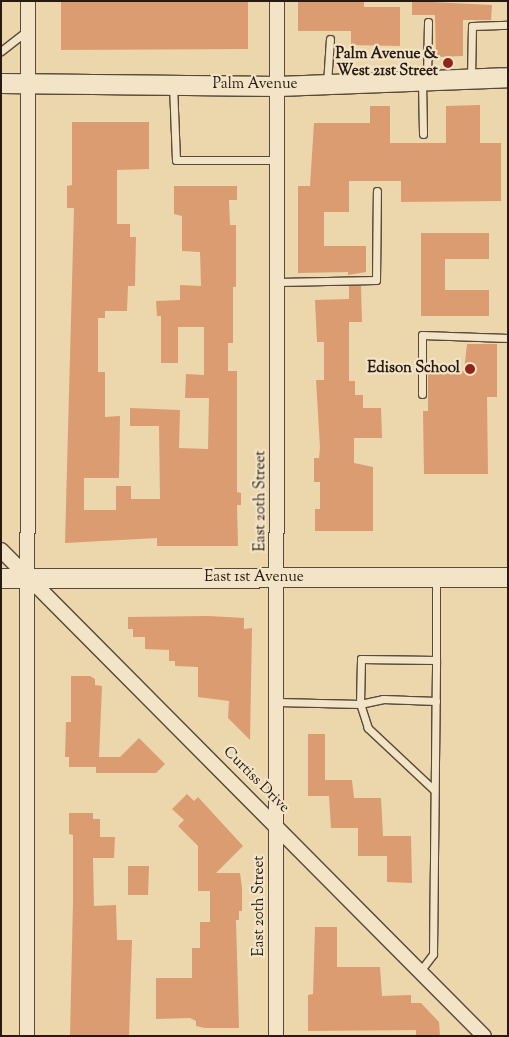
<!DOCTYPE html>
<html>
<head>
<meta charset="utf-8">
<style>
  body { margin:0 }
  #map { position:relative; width:509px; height:1037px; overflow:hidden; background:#ecd6ab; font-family:"Sorts Mill Goudy",serif }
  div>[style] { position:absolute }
  .building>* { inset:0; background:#db9c71 }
  .roads { filter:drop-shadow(1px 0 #584938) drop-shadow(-1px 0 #584938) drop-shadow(0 1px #584938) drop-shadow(0 -1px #584938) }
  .lane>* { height:7px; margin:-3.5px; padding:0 3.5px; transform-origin:3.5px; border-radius:3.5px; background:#f3e4c8 }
  .street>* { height:14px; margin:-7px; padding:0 7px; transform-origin:7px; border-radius:7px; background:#f3e4c8 }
  .secondary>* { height:19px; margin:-9.5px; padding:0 9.5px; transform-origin:9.5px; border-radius:9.5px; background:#f3e4c8 }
  .dots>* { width:14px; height:14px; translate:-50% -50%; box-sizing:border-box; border:2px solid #f3e4c8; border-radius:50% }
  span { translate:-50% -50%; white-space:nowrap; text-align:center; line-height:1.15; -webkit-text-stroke:4.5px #f3e4c8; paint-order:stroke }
  .poi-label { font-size:15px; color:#261a11; font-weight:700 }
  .right { translate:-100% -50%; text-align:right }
  .street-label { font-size:15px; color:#261a11 }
  .frame { position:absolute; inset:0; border:2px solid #261a11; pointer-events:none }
</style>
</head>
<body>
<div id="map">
  <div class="building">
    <div style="clip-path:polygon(61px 1px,248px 1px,248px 49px,61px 50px)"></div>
    <div style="clip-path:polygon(298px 1px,364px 1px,364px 7px,400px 7px,400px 46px,351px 45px,351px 31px,298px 31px)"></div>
    <div style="clip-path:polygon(412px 1px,492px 5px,491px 20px,463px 20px,463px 56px,436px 57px,435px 15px,412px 15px)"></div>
    <div style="clip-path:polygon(480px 105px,480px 143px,501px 143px,501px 201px,401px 202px,401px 181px,349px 181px,349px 212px,324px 212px,324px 246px,366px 246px,366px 272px,348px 275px,348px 272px,298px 273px,298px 186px,310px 186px,314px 123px,370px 123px,370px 106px,390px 106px,390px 143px,446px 143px,446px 106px)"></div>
    <div style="clip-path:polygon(72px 122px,149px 122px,149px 169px,117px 170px,117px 224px,130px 224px,130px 237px,136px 237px,135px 286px,128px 286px,127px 311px,105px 311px,105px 318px,98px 318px,98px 372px,105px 372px,105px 417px,120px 416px,119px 478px,84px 478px,84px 510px,116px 510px,116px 486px,131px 486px,131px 499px,160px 499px,159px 426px,130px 426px,130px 408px,180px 410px,179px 448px,208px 449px,209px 398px,185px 398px,186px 374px,204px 375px,204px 327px,178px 327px,178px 363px,161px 363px,161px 316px,157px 316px,156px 301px,180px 300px,180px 285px,201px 286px,200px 252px,182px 251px,182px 216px,174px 214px,174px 186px,237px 186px,237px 200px,229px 200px,230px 225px,236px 225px,236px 287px,233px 287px,233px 343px,228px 343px,228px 371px,237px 371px,237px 492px,241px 493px,241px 505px,237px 505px,238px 546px,157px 546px,157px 538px,65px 543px,74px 208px,67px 208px,67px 186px,72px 185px)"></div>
    <div style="clip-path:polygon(421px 233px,489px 233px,489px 259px,445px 259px,445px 290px,489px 290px,489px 316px,421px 316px)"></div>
    <div style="clip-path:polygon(349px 286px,361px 286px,362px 322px,349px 322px,349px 381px,355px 381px,355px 395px,363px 395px,363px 408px,381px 408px,382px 438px,354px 438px,354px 463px,373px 467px,373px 531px,315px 531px,315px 509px,320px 509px,320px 482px,314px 482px,314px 458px,319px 458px,320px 448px,316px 380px,324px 380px,324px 342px,317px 342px,315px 300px,349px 299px)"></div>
    <div style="clip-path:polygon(467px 344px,497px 344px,497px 397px,487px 397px,488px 474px,424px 474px,423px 411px,428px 411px,428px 371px,464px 371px)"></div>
    <div style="clip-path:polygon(208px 616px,244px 618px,244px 629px,252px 628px,250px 740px,228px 718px,229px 701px,198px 697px,198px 667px,175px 666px,175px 661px,169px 661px,169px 650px,145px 649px,145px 637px,133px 637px,133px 629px,128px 629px,128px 617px)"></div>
    <div style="clip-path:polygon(71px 676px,90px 676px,95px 679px,95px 685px,102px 686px,99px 757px,120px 757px,139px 738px,165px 764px,156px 773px,96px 773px,96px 767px,69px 767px,69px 757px,65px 757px,66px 722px,71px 722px)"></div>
    <div style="clip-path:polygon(308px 734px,325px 734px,325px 780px,352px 780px,354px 798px,381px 798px,383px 836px,411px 836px,412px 883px,387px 882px,387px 856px,358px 856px,358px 828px,331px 828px,329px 796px,308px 796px)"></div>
    <div style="clip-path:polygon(187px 794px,194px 801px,198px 797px,243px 846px,216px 873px,240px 873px,242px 888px,242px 911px,239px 911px,239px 920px,236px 920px,239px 1028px,205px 1028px,196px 1026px,196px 1021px,190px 1018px,156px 1019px,156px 978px,192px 978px,192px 948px,200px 948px,200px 922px,210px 922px,210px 891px,198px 891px,198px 846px,178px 826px,184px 820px,172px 809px)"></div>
    <div style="clip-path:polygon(69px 813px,93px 813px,93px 819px,100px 819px,100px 837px,115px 837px,114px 858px,93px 858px,94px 906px,116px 905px,117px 940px,132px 940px,129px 1036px,70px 1036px,73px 902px,73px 835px,69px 834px)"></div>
    <div style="clip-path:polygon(128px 866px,149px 866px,148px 895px,128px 895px)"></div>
    <div style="clip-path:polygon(315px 927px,337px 927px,337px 967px,380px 967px,382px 996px,411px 995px,411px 1003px,421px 1003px,439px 1022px,440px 1036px,416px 1036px,416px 1030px,308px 1031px,308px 995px,313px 994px)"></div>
  </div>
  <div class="roads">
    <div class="lane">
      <div style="left:1px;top:51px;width:34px;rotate:-38deg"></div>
      <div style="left:471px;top:78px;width:52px;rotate:-88.9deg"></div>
      <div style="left:472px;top:26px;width:36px;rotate:-2deg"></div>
      <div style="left:427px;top:80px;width:58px;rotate:-89deg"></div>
      <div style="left:422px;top:81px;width:53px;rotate:88.9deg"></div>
      <div style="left:327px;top:84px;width:45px;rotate:-86.2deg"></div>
      <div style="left:173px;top:85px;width:75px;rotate:87.7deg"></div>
      <div style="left:176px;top:160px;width:102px"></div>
      <div style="left:278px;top:282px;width:98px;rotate:-1.2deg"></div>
      <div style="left:376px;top:280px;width:89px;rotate:-89.4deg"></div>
      <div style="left:422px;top:394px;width:59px;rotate:-90deg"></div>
      <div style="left:422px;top:335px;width:86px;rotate:2deg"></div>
      <div style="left:278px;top:702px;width:82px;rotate:1.4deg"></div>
      <div style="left:360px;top:704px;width:45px;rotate:-88.7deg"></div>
      <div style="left:361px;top:659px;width:75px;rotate:0.8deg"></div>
      <div style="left:436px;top:660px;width:81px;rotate:-90deg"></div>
      <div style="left:434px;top:790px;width:91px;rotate:-136.8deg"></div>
      <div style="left:368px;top:728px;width:25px;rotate:-108deg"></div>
      <div style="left:360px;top:704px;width:24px;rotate:-12deg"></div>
      <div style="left:383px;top:699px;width:53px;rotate:2.2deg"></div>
      <div style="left:421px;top:970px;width:20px;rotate:-53deg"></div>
      <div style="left:433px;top:954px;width:294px;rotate:-89.4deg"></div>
    </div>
    <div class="street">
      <div style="left:1px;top:550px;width:685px;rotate:45.18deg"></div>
      <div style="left:27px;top:1036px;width:1035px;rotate:-89.94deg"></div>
      <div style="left:276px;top:1036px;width:1035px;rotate:-89.94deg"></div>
    </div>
    <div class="secondary">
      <div style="left:1px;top:83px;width:277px;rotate:0.6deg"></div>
      <div style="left:278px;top:86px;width:230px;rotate:-2.2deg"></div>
      <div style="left:1px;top:578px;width:507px;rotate:-0.11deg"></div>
    </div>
  </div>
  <div class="dots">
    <div style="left:448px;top:63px;background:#8f2418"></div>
    <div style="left:470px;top:369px;background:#8f2418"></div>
  </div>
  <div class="poi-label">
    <span class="right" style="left:438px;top:63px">Palm Avenue &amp;<br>West 21st Street</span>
    <span class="right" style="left:460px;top:369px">Edison School</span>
  </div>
  <div class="street-label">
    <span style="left:255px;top:85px">Palm Avenue</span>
    <span style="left:261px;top:501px;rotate:-90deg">East 20th Street</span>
    <span style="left:254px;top:578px">East 1st Avenue</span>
    <span style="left:256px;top:780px;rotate:45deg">Curtiss Drive</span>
    <span style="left:260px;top:906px;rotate:-90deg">East 20th Street</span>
  </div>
  <div class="frame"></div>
</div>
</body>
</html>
